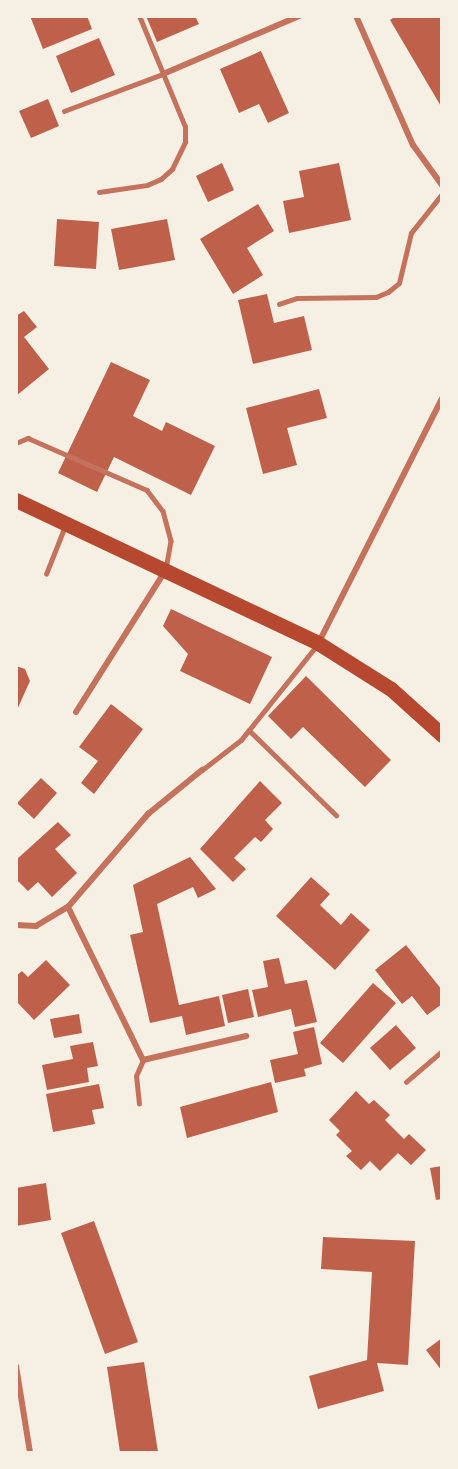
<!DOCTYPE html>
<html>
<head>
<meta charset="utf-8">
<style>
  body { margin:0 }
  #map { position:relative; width:458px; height:1469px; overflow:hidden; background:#f6efe4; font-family:Merriweather,serif }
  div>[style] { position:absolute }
  .building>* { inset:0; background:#bf614a }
  .service>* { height:4.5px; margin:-2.25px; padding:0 2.25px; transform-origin:2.25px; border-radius:2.25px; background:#c5725c }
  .minor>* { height:6px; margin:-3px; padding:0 3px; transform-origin:3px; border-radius:3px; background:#c5725c }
  .primary>* { height:15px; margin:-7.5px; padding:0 7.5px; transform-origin:7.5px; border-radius:7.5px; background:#b5482f }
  span { translate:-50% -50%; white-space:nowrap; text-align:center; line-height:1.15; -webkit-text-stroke:5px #f6efe4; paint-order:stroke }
  .frame { position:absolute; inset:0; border:18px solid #f6efe4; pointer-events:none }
</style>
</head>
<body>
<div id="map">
  <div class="building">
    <div style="clip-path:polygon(30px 16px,87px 16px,92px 29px,43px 49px)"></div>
    <div style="clip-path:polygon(146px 16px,195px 16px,199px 24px,157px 42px)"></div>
    <div style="clip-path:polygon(396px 16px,442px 16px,442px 108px,390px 20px)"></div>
    <div style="clip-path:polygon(99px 38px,115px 75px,71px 93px,56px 56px)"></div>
    <div style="clip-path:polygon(261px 51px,289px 113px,268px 123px,259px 104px,239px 113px,220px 69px)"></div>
    <div style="clip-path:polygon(48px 99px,59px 126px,31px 138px,19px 111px)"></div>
    <div style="clip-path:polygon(222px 163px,234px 190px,208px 202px,196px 176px)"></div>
    <div style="clip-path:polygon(339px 163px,351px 220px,289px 233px,283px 201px,304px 197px,299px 171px)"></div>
    <div style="clip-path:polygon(258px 204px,274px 231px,247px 248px,263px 275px,233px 294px,200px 239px)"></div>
    <div style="clip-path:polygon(57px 219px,99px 222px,96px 269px,54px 266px)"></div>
    <div style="clip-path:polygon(167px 219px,175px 260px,119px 270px,111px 229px)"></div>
    <div style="clip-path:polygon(267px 294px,274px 323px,304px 316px,312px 350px,253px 364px,238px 300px)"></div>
    <div style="clip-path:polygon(24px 311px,37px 327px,24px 337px,49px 369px,16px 396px,16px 316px)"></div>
    <div style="clip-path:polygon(111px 362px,150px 380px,133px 416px,162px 431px,166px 422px,215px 446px,191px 495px,114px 457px,97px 492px,58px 473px)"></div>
    <div style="clip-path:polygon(319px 389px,327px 418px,287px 428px,297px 465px,263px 474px,246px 408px)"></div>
    <div style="clip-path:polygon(171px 609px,272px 657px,250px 704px,180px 671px,188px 654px,163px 626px)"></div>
    <div style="clip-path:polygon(16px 666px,25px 669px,30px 681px,16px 712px)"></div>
    <div style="clip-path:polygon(306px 676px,391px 760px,365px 787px,303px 727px,291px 739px,268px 716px)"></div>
    <div style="clip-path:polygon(111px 704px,143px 729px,94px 794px,81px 783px,98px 761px,79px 747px)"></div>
    <div style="clip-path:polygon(41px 778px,57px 793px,34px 819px,17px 803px)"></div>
    <div style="clip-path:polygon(260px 781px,282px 803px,265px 820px,273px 829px,261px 842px,255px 837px,234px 858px,246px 869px,233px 882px,200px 849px)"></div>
    <div style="clip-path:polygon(58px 822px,71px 835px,55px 849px,77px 873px,52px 897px,38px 882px,28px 891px,16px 879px,16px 860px)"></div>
    <div style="clip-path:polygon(190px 857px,216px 889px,198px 898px,193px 887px,157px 904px,179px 1005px,219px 996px,225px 1026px,186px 1035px,182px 1016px,150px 1023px,130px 935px,143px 932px,133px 885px)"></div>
    <div style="clip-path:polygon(311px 877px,330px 894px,320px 905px,341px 925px,351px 913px,370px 930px,335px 970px,276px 916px)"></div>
    <div style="clip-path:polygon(406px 945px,442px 990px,442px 1004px,427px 1015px,412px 996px,402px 1004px,375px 970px)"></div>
    <div style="clip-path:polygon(279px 958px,285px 984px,307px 980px,317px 1022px,295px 1027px,291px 1009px,258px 1017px,252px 990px,268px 987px,263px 961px)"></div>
    <div style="clip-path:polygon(46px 960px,70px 985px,34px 1020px,16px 1001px,16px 976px,22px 971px,28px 977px)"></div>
    <div style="clip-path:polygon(373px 983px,396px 1003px,343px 1063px,320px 1043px)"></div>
    <div style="clip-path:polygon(248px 989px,254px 1017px,228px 1023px,222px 995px)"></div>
    <div style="clip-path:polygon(79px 1014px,82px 1033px,54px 1038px,50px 1019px)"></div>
    <div style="clip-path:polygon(396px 1025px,416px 1048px,390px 1070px,370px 1048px)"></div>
    <div style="clip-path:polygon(314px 1027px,322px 1064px,304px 1069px,306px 1076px,275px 1083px,270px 1060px,298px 1054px,293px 1032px)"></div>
    <div style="clip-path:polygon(93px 1042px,98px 1066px,87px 1068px,89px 1082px,47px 1090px,42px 1065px,73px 1059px,70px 1046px)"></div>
    <div style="clip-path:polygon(271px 1082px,278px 1112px,187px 1138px,180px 1107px)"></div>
    <div style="clip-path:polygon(99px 1084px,104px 1108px,92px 1110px,95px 1124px,53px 1132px,46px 1094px)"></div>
    <div style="clip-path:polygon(356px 1091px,369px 1104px,374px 1100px,390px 1115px,385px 1120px,404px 1139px,409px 1134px,426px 1150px,411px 1165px,398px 1153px,380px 1171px,370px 1161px,361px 1170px,346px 1156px,352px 1151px,336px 1135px,340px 1131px,329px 1120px)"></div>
    <div style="clip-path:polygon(442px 1166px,442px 1199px,436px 1200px,430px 1168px)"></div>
    <div style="clip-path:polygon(46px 1183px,51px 1220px,16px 1226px,16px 1188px)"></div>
    <div style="clip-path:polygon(94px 1221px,138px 1342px,105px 1354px,61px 1233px)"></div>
    <div style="clip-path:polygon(323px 1237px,415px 1241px,408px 1365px,377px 1363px,384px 1391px,318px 1409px,309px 1376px,367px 1360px,372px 1272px,321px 1269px)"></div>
    <div style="clip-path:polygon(442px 1338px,442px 1371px,426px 1350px)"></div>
    <div style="clip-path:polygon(144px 1362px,158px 1452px,120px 1452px,107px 1367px)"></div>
  </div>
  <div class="service">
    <div style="left:64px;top:111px;width:106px;rotate:-20.5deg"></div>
    <div style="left:99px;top:192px;width:49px;rotate:-8.3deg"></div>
    <div style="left:147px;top:185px;width:15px;rotate:-23deg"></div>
    <div style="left:161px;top:179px;width:15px;rotate:-42deg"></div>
    <div style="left:172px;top:169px;width:30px;rotate:-64deg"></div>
    <div style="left:185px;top:142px;width:15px;rotate:-90deg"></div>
    <div style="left:185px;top:127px;width:120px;rotate:-112.5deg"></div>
    <div style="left:279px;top:304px;width:19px;rotate:-18deg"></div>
    <div style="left:297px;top:298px;width:79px;rotate:-0.7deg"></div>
    <div style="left:376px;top:297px;width:13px;rotate:-23deg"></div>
    <div style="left:388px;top:292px;width:14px;rotate:-39deg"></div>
    <div style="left:399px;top:283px;width:51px;rotate:-76.5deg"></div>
    <div style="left:411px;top:233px;width:50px;rotate:-51.5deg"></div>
    <div style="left:16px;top:443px;width:13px;rotate:-23deg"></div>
    <div style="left:28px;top:438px;width:130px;rotate:23.6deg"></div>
    <div style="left:147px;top:490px;width:26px;rotate:53deg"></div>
    <div style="left:163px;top:511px;width:31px;rotate:75deg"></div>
    <div style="left:171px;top:541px;width:27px;rotate:100deg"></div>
    <div style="left:46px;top:574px;width:52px;rotate:-68.4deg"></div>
    <div style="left:249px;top:730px;width:122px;rotate:44.3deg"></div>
    <div style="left:202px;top:770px;width:49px;rotate:-37.6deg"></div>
    <div style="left:241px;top:740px;width:122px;rotate:-51.3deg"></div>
    <div style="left:406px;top:1082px;width:48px;rotate:-40.7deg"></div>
    <div style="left:139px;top:1104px;width:28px;rotate:-96deg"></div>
    <div style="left:136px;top:1076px;width:17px;rotate:-66deg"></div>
  </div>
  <div class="minor">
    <div style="left:356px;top:16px;width:141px;rotate:66.2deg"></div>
    <div style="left:413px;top:145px;width:49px;rotate:54.1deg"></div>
    <div style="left:163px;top:74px;width:148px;rotate:-23.1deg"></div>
    <div style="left:319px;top:642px;width:272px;rotate:-63.2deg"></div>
    <div style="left:76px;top:712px;width:167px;rotate:-57.7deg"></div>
    <div style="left:68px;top:907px;width:170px;rotate:63.9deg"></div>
    <div style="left:143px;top:1060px;width:106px;rotate:-13.1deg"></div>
    <div style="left:16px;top:925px;width:20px;rotate:3deg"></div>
    <div style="left:36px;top:926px;width:37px;rotate:-31deg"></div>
    <div style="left:68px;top:907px;width:123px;rotate:-49.3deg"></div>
    <div style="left:148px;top:814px;width:70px;rotate:-39.2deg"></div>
    <div style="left:16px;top:1366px;width:87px;rotate:80.8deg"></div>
  </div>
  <div class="primary">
    <div style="left:16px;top:500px;width:334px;rotate:25.3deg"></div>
    <div style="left:318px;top:643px;width:86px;rotate:32.2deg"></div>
    <div style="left:391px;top:689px;width:69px;rotate:42deg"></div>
  </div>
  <div class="frame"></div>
</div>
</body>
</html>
